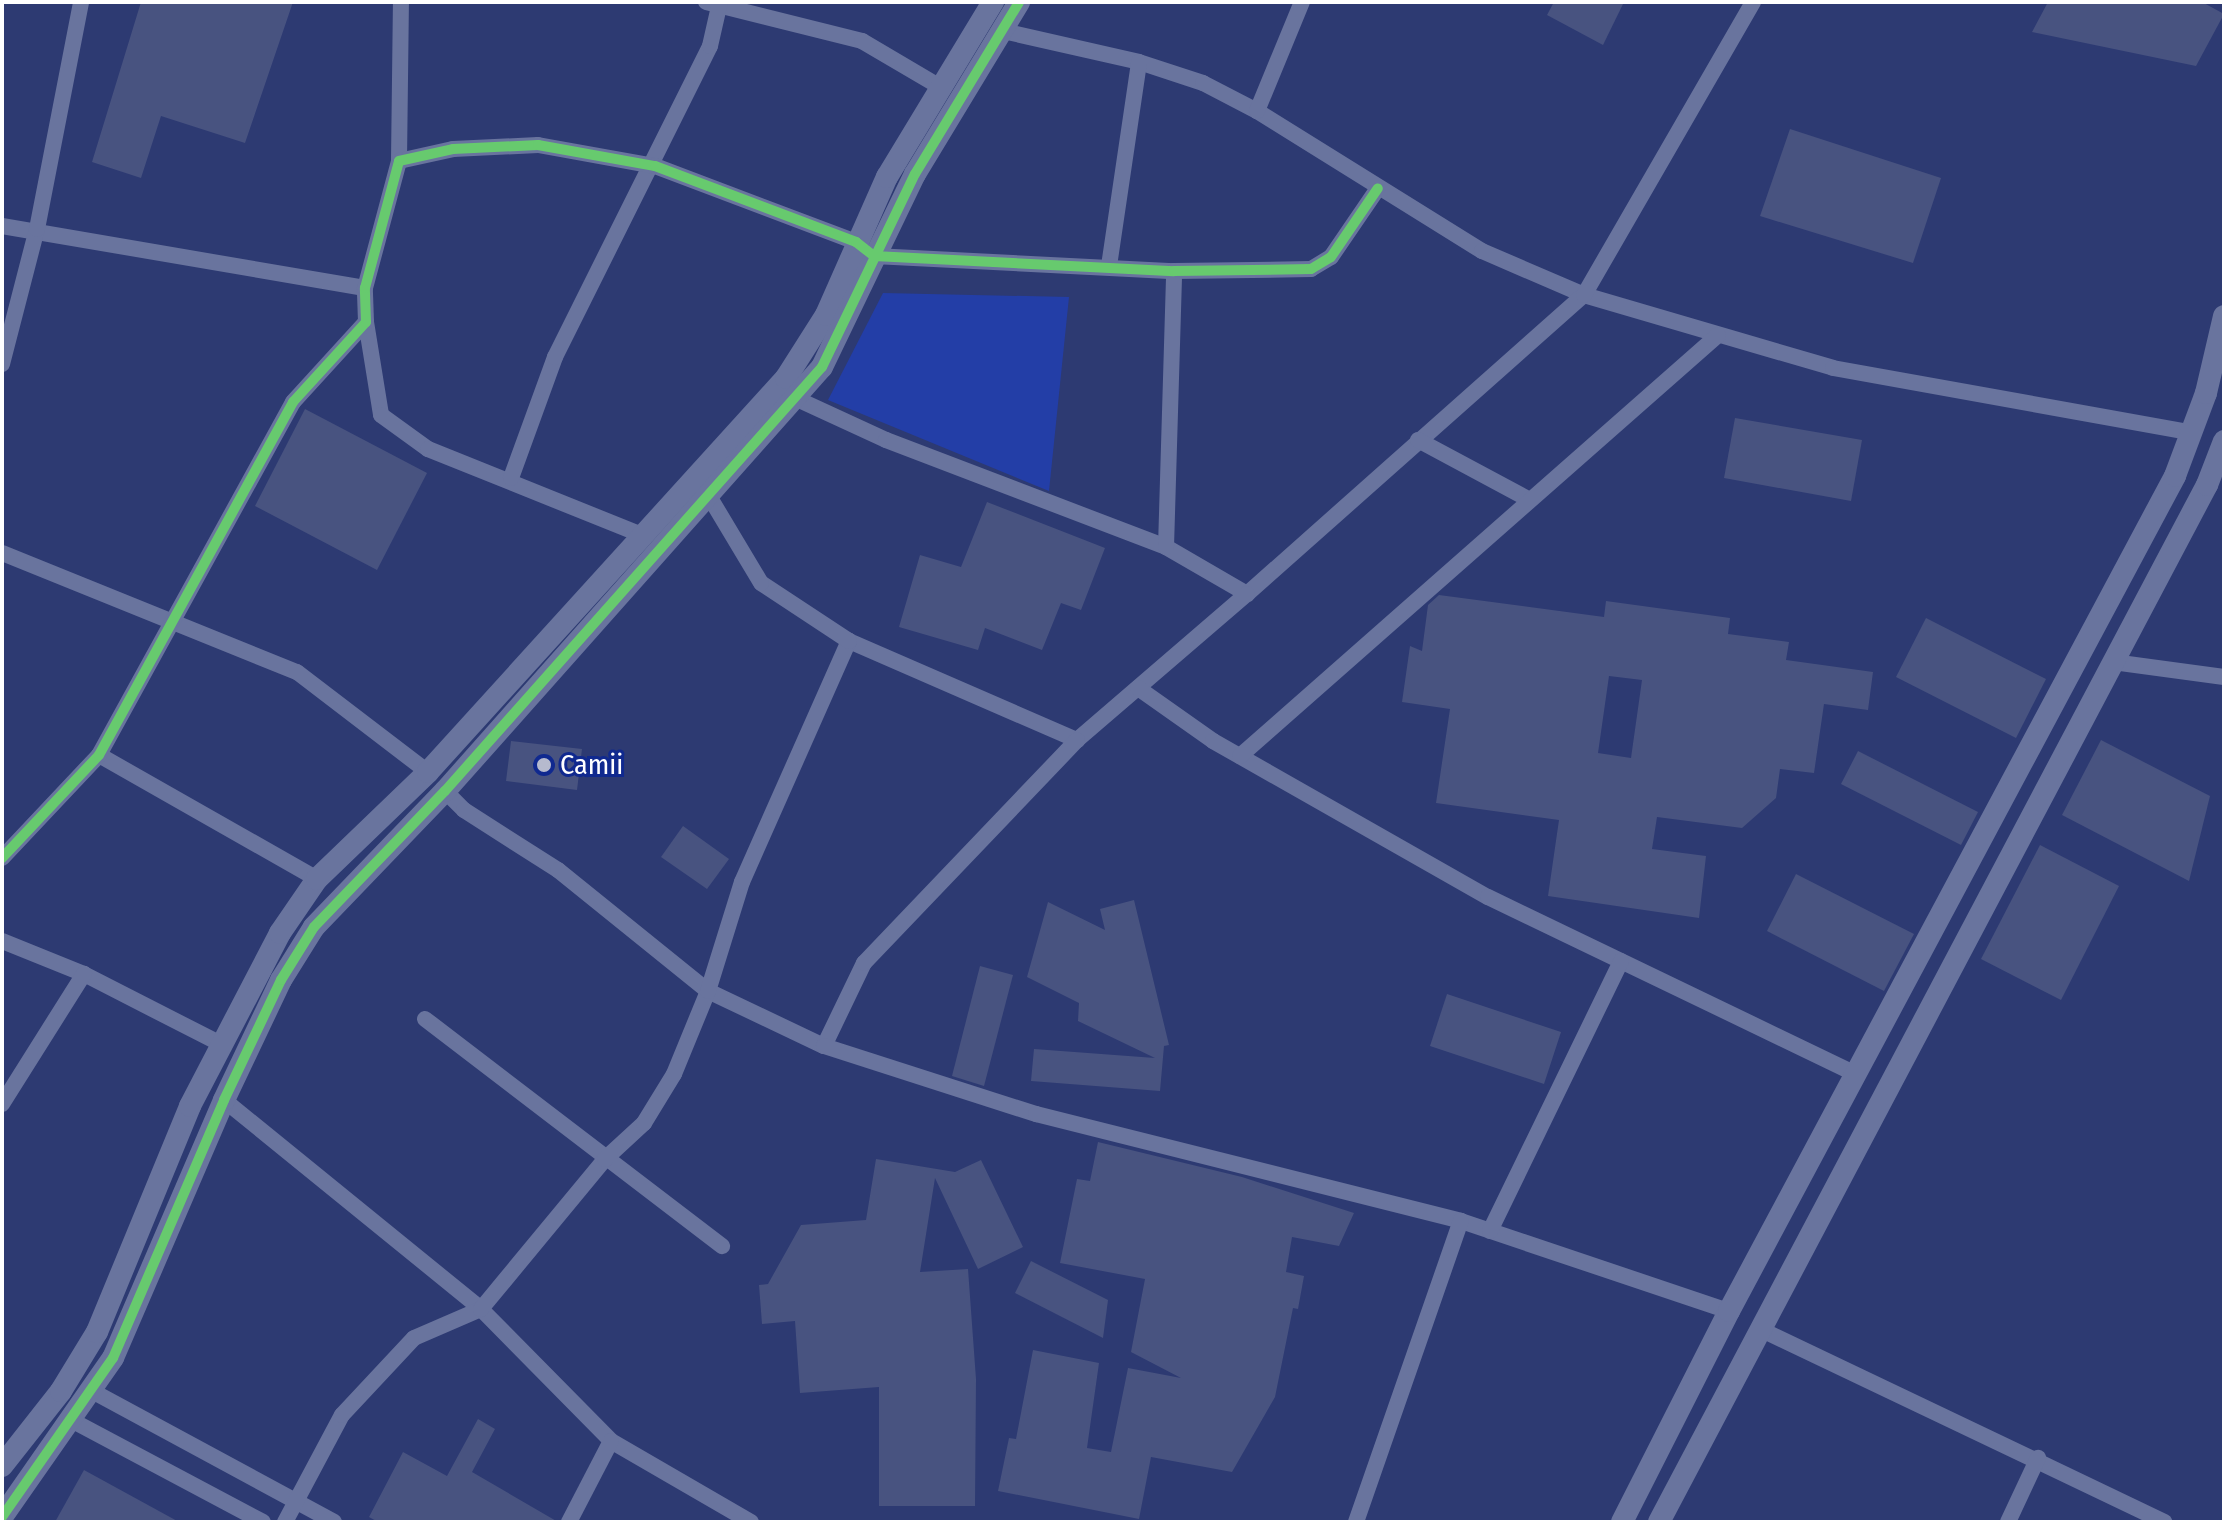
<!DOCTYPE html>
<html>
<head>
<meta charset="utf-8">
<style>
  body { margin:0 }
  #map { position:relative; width:2226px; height:1524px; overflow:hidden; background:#2d3a72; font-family:"Fira Sans Condensed",sans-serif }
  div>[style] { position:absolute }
  .green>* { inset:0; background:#233ea7 }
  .building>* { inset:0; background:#485380 }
  .minor>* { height:16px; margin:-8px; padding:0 8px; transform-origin:8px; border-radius:8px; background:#69749e }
  .tertiary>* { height:22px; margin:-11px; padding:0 11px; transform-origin:11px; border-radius:11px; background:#69749e }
  .cycleway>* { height:10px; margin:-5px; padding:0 5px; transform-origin:5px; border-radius:5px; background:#67ca6e }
  .dots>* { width:22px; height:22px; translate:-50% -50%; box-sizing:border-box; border:4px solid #10298f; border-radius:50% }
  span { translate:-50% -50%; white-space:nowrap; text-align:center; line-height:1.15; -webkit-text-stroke:6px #10298f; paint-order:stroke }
  .poi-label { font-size:28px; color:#fff }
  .left { translate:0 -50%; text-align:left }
  .frame { position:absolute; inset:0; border:4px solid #fff; pointer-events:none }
</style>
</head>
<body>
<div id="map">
  <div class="green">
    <div style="clip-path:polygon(883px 293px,1069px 297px,1049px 491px,828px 400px)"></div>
  </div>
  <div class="building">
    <div style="clip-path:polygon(141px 2px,293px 2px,245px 143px,161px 116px,141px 178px,92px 162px)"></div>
    <div style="clip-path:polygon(1554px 2px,1624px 2px,1603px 45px,1547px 15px)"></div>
    <div style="clip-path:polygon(2048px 2px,2202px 2px,2224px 14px,2196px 66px,2032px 32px)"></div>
    <div style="clip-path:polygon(1790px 129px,1941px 178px,1913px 263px,1760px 216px)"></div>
    <div style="clip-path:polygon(305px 409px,427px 473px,377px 570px,255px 506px)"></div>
    <div style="clip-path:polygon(1735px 418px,1862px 440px,1851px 501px,1724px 478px)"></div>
    <div style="clip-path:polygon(987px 502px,1105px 548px,1081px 610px,1061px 603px,1042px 650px,985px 628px,978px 650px,899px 627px,920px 555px,961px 567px)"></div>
    <div style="clip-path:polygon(evenodd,1439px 595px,1604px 617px,1606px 601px,1730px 618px,1728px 634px,1789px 642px,1786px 660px,1873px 672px,1868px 710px,1824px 704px,1814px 773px,1780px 769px,1776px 798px,1742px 828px,1657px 817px,1652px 849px,1706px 856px,1699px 918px,1548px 896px,1559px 820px,1436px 803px,1450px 709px,1402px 702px,1410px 646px,1422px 651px,1428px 605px,1439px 595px,1609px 676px,1642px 680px,1631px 758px,1598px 753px,1609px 676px)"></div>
    <div style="clip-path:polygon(1926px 618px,2046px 679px,2016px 738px,1896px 677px)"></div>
    <div style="clip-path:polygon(2101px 740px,2210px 796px,2189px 881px,2062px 815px)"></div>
    <div style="clip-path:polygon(511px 741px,582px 749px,577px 790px,506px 781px)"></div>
    <div style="clip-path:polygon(1858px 751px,1978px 812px,1961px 845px,1841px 784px)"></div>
    <div style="clip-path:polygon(683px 826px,729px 859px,707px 889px,661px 857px)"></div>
    <div style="clip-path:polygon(2040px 845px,2119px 886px,2061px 1000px,1981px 959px)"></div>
    <div style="clip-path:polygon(1796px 874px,1914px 934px,1884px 991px,1767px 931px)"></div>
    <div style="clip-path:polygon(1134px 900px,1169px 1045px,1164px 1046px,1160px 1091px,1031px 1081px,1034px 1049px,1155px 1058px,1078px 1021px,1079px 1003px,1027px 977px,1048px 902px,1105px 930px,1100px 909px)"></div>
    <div style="clip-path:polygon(980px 966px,1013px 975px,984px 1086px,952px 1076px)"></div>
    <div style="clip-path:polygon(1447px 994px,1561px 1032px,1544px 1084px,1430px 1046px)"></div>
    <div style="clip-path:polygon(1098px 1142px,1242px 1177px,1354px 1213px,1339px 1246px,1292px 1237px,1286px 1272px,1304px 1276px,1298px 1309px,1293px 1308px,1275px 1397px,1232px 1472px,1151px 1457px,1139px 1519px,998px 1491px,1009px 1438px,1016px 1439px,1033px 1350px,1099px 1363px,1087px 1448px,1111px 1452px,1128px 1368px,1181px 1378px,1131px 1352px,1145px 1279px,1060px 1263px,1077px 1179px,1090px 1181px)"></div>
    <div style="clip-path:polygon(876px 1159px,955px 1172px,981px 1160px,1023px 1247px,978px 1269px,935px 1178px,920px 1272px,968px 1269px,976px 1379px,975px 1506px,879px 1506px,879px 1387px,800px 1393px,795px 1321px,762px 1324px,759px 1285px,768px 1284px,801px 1225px,866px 1220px)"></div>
    <div style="clip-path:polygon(1031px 1261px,1108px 1300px,1103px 1338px,1015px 1293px)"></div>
    <div style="clip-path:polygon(478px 1419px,495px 1429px,472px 1472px,558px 1522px,378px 1522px,369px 1517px,403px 1452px,447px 1476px)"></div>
    <div style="clip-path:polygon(84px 1470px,179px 1522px,55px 1522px)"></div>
  </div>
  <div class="minor">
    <div style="left:706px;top:2px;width:161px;rotate:14deg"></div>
    <div style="left:862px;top:41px;width:91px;rotate:30.5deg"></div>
    <div style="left:1003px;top:31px;width:139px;rotate:12.8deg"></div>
    <div style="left:1139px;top:62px;width:67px;rotate:18.2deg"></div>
    <div style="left:1203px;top:83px;width:61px;rotate:27.4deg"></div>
    <div style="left:1257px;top:111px;width:265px;rotate:31.9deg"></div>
    <div style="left:1482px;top:251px;width:111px;rotate:23.3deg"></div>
    <div style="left:1584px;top:295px;width:259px;rotate:16.3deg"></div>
    <div style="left:1833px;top:368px;width:366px;rotate:10.2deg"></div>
    <div style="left:1257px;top:111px;width:118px;rotate:-67.6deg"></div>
    <div style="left:399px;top:161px;width:159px;rotate:-89.3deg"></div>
    <div style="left:2px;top:226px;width:368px;rotate:9.7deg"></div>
    <div style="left:874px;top:256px;width:300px;rotate:2.9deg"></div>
    <div style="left:1174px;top:271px;width:137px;rotate:-0.8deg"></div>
    <div style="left:1311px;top:269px;width:23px;rotate:-31deg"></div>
    <div style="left:1331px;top:257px;width:83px;rotate:-55.7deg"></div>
    <div style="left:1109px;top:266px;width:206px;rotate:-81.6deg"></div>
    <div style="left:366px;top:322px;width:94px;rotate:80.8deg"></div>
    <div style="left:381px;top:415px;width:58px;rotate:35.9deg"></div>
    <div style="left:428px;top:449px;width:231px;rotate:21.9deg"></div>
    <div style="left:2px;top:364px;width:139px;rotate:-75.5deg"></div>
    <div style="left:37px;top:229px;width:231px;rotate:-79deg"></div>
    <div style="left:797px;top:399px;width:98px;rotate:24.7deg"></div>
    <div style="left:886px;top:440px;width:300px;rotate:20.9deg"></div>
    <div style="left:1166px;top:547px;width:94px;rotate:30.1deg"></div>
    <div style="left:1247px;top:594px;width:451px;rotate:-41.6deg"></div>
    <div style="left:1584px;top:295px;width:338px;rotate:-60deg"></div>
    <div style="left:1418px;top:440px;width:127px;rotate:28.2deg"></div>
    <div style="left:511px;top:478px;width:129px;rotate:-70deg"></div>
    <div style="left:555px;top:357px;width:347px;rotate:-63.5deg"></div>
    <div style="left:710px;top:46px;width:45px;rotate:-77.2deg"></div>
    <div style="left:1166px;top:547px;width:276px;rotate:-88.3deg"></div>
    <div style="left:2px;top:553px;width:318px;rotate:22deg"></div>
    <div style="left:297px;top:672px;width:165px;rotate:37.4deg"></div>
    <div style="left:849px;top:641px;width:249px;rotate:23.5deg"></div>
    <div style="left:1077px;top:740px;width:224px;rotate:-40.7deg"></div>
    <div style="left:2113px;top:662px;width:112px;rotate:7.7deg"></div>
    <div style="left:1138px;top:688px;width:92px;rotate:35.2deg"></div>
    <div style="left:1213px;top:741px;width:316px;rotate:29.6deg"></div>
    <div style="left:1488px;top:897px;width:408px;rotate:25.7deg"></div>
    <div style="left:99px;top:755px;width:251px;rotate:29.6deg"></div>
    <div style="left:1240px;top:756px;width:637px;rotate:-41.37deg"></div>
    <div style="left:445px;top:791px;width:27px;rotate:45deg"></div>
    <div style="left:464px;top:810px;width:112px;rotate:32.6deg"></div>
    <div style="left:558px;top:870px;width:193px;rotate:38.9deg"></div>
    <div style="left:708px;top:991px;width:128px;rotate:25.4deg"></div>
    <div style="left:824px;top:1046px;width:92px;rotate:-64.3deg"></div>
    <div style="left:864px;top:963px;width:308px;rotate:-46.3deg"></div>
    <div style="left:2px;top:858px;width:141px;rotate:-46.7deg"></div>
    <div style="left:99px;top:755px;width:403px;rotate:-61.2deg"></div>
    <div style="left:293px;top:402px;width:108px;rotate:-47.6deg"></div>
    <div style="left:366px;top:322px;width:34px;rotate:-92deg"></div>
    <div style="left:365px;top:288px;width:131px;rotate:-75deg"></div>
    <div style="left:399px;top:161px;width:55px;rotate:-12.5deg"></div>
    <div style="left:453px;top:149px;width:85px;rotate:-2.7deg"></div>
    <div style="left:538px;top:145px;width:119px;rotate:10.2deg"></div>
    <div style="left:655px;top:166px;width:215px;rotate:20.7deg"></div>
    <div style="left:2px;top:941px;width:88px;rotate:21.9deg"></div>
    <div style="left:84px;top:974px;width:152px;rotate:27.1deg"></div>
    <div style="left:425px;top:1019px;width:374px;rotate:37.4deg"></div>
    <div style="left:824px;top:1046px;width:223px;rotate:17.8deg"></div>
    <div style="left:1036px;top:1114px;width:438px;rotate:14.1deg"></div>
    <div style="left:1461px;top:1221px;width:283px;rotate:18.6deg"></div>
    <div style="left:224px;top:1100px;width:331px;rotate:39.1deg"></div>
    <div style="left:481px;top:1309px;width:185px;rotate:45.4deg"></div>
    <div style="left:611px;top:1441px;width:162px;rotate:30.1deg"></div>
    <div style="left:2px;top:1104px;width:154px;rotate:-57.8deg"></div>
    <div style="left:1490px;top:1231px;width:300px;rotate:-64.1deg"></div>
    <div style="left:1760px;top:1329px;width:448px;rotate:25.5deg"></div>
    <div style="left:92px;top:1391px;width:275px;rotate:28.4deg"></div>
    <div style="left:73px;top:1421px;width:215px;rotate:28deg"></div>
    <div style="left:285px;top:1522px;width:121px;rotate:-62deg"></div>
    <div style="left:342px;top:1415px;width:105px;rotate:-46.9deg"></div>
    <div style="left:414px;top:1338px;width:73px;rotate:-23.4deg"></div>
    <div style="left:481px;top:1309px;width:195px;rotate:-50.4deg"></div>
    <div style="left:605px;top:1159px;width:53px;rotate:-42.7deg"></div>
    <div style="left:644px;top:1123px;width:57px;rotate:-58.5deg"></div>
    <div style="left:674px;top:1074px;width:90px;rotate:-67.7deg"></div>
    <div style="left:708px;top:991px;width:114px;rotate:-72.7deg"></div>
    <div style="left:742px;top:882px;width:264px;rotate:-66.1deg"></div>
    <div style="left:849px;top:641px;width:105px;rotate:-146.6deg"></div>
    <div style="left:761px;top:583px;width:101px;rotate:-120.9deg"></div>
    <div style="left:569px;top:1522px;width:91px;rotate:-62.6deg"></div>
    <div style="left:1356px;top:1522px;width:319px;rotate:-70.8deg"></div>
    <div style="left:2008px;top:1522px;width:71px;rotate:-64.9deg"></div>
  </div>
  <div class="tertiary">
    <div style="left:2px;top:1466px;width:95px;rotate:-51.8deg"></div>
    <div style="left:61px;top:1391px;width:69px;rotate:-58.6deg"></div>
    <div style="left:97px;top:1332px;width:244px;rotate:-67.6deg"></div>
    <div style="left:190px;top:1106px;width:195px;rotate:-62.5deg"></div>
    <div style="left:280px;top:933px;width:65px;rotate:-55.6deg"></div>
    <div style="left:317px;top:879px;width:154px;rotate:-43.9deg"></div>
    <div style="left:428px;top:772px;width:532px;rotate:-47.74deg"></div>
    <div style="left:786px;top:378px;width:75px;rotate:-57.6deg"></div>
    <div style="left:826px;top:315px;width:151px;rotate:-66.2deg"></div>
    <div style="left:887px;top:177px;width:205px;rotate:-58.8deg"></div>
    <div style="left:2px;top:1517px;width:194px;rotate:-55.1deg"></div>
    <div style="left:113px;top:1358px;width:281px;rotate:-66.7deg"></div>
    <div style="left:224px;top:1100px;width:133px;rotate:-64.6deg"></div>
    <div style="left:281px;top:980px;width:62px;rotate:-58.1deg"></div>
    <div style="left:314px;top:927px;width:189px;rotate:-46.1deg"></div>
    <div style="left:445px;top:791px;width:567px;rotate:-48.36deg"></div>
    <div style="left:822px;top:367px;width:214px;rotate:-64.3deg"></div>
    <div style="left:915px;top:174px;width:201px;rotate:-58.8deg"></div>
    <div style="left:1622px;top:1522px;width:237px;rotate:-63.1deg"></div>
    <div style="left:1729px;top:1311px;width:947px;rotate:-61.89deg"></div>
    <div style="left:2175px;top:476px;width:89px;rotate:-69.5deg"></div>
    <div style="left:2206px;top:393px;width:79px;rotate:-76.8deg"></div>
    <div style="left:1659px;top:1522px;width:1173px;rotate:-62.15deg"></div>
    <div style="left:2207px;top:485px;width:47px;rotate:-68.9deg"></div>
  </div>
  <div class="cycleway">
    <div style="left:2px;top:858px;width:141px;rotate:-46.7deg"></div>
    <div style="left:99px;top:755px;width:403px;rotate:-61.2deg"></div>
    <div style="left:293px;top:402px;width:108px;rotate:-47.6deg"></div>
    <div style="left:366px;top:322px;width:34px;rotate:-92deg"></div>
    <div style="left:365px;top:288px;width:131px;rotate:-75deg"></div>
    <div style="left:399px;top:161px;width:55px;rotate:-12.5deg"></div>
    <div style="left:453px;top:149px;width:85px;rotate:-2.7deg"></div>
    <div style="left:538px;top:145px;width:119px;rotate:10.2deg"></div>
    <div style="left:655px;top:166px;width:215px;rotate:20.7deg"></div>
    <div style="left:856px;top:242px;width:23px;rotate:38deg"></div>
    <div style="left:874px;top:256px;width:300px;rotate:2.9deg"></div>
    <div style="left:1174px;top:271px;width:137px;rotate:-0.8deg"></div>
    <div style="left:1311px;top:269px;width:23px;rotate:-31deg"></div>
    <div style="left:1331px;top:257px;width:83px;rotate:-55.7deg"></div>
    <div style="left:2px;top:1517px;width:194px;rotate:-55.1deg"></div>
    <div style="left:113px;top:1358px;width:281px;rotate:-66.7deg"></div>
    <div style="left:224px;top:1100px;width:133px;rotate:-64.6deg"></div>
    <div style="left:281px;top:980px;width:62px;rotate:-58.1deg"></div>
    <div style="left:314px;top:927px;width:189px;rotate:-46.1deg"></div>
    <div style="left:445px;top:791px;width:567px;rotate:-48.36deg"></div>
    <div style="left:822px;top:367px;width:214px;rotate:-64.3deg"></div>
    <div style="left:915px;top:174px;width:201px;rotate:-58.8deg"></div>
  </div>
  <div class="dots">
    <div style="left:544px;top:765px;background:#b6bace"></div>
  </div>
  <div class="poi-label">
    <span class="left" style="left:560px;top:765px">Camii</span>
  </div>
  <div class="frame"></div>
</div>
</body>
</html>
